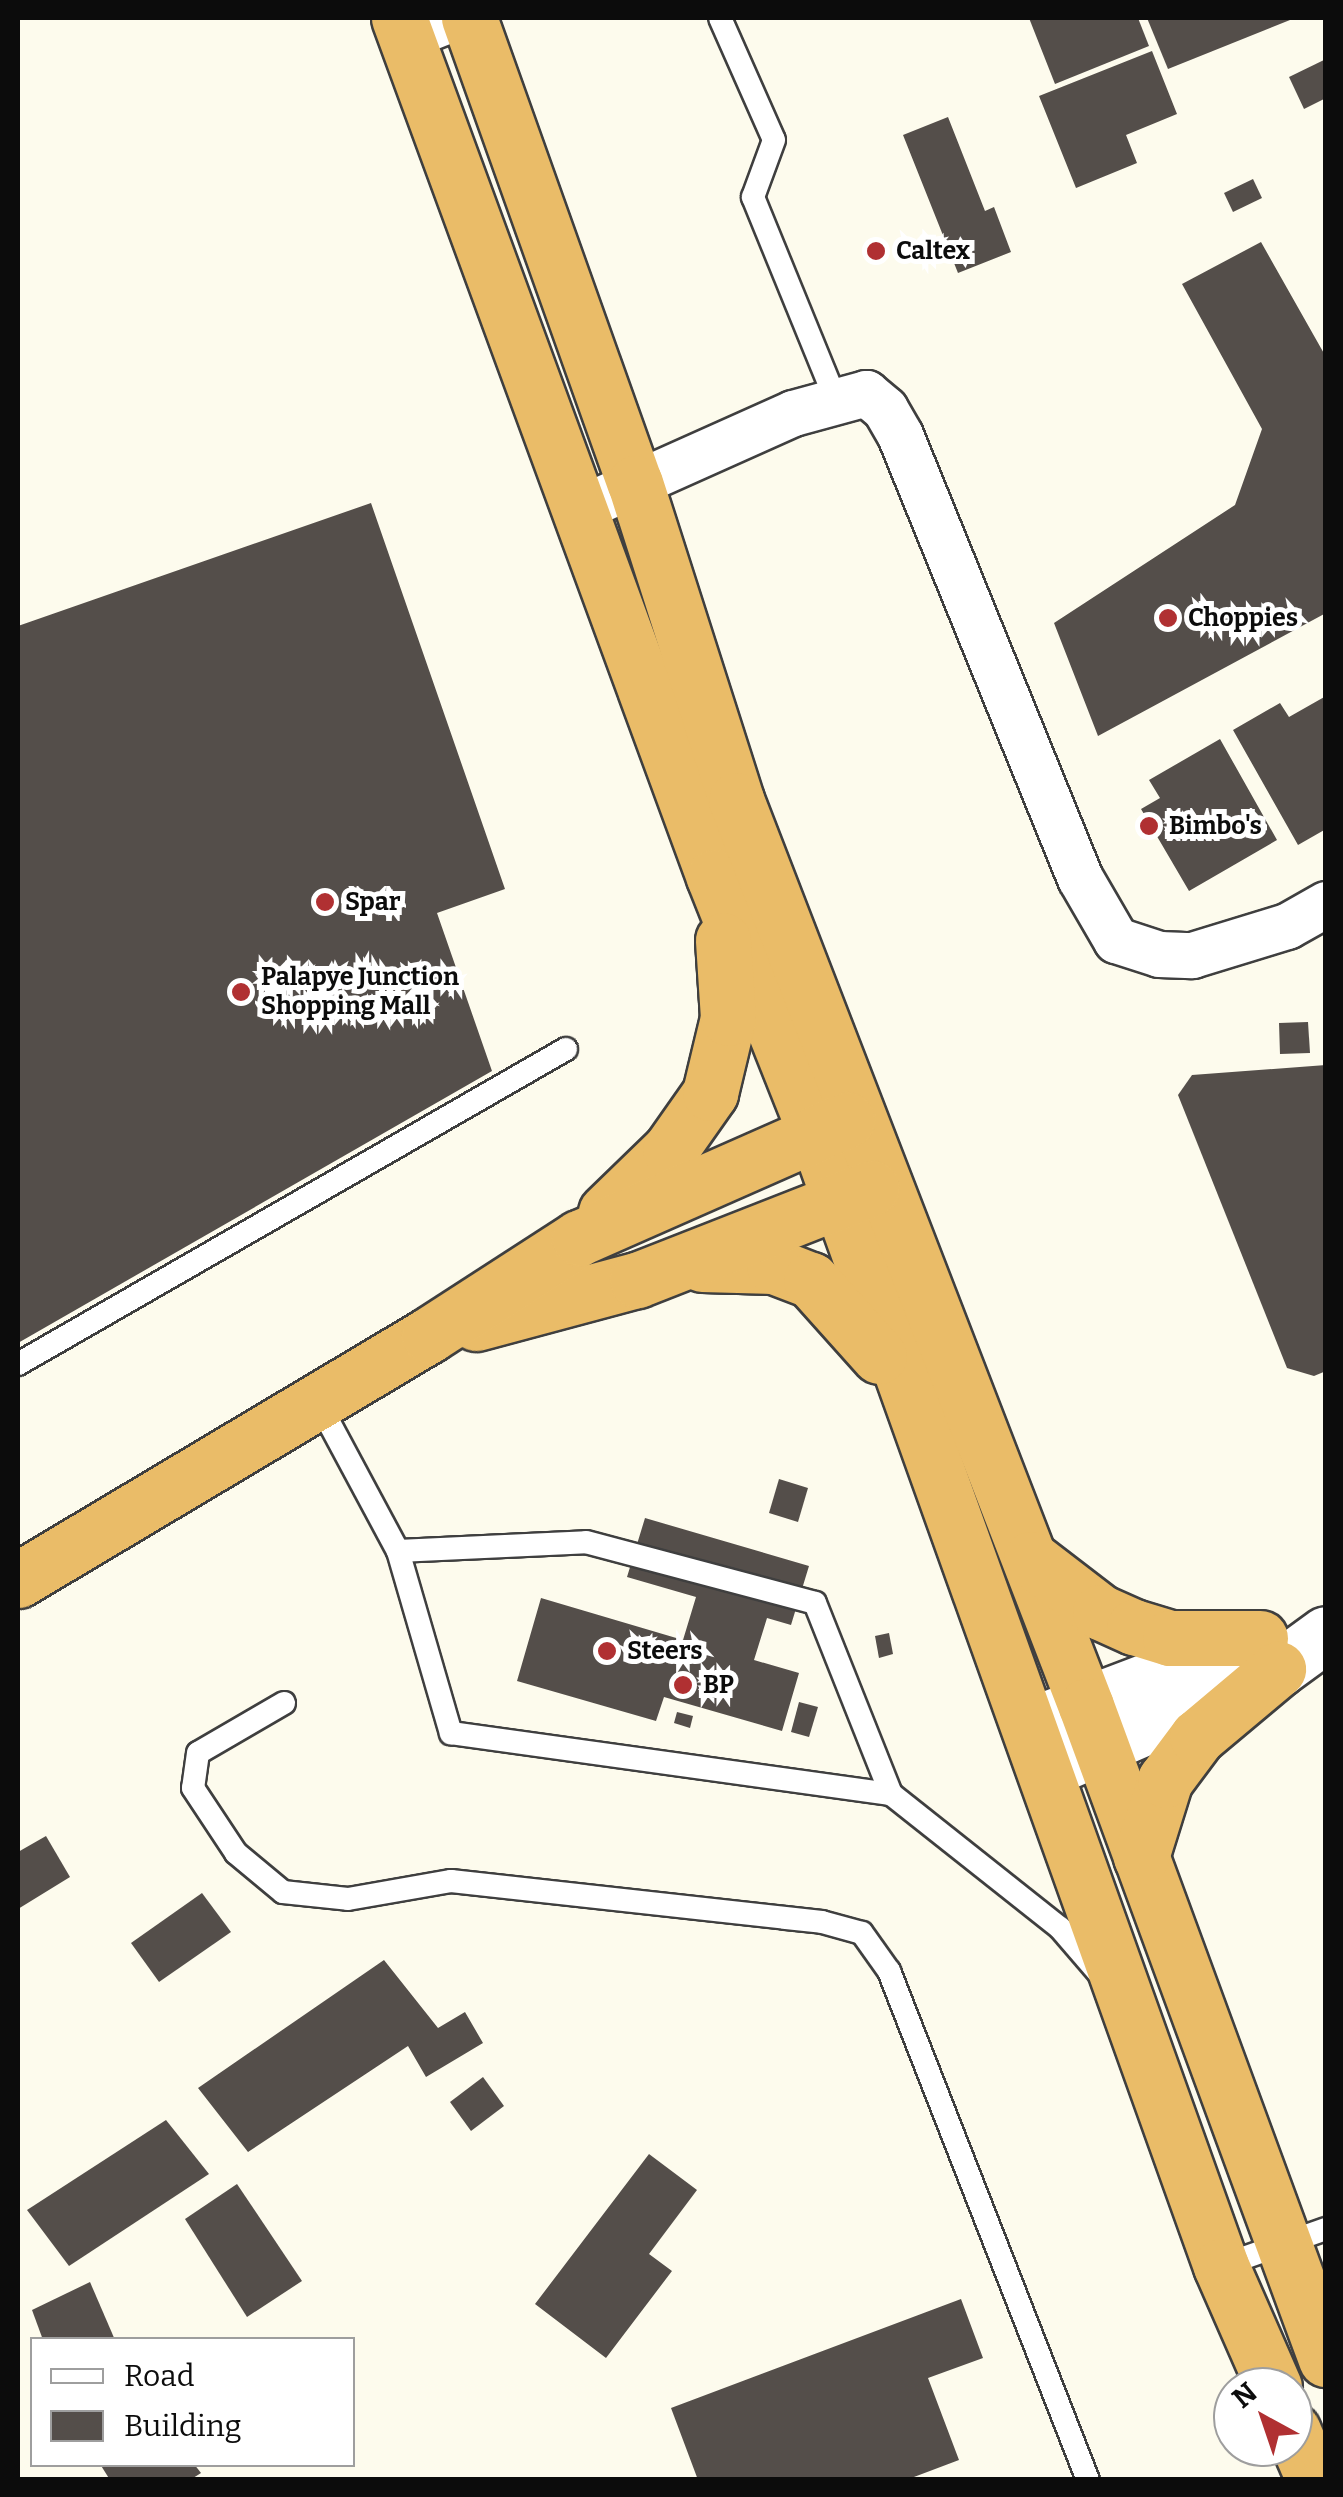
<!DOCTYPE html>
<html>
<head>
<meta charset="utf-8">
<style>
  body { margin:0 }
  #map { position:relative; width:1343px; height:2497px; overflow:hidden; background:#fdfbed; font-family:Bitter,serif }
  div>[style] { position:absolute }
  .building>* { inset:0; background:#544e4a }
  .roads { filter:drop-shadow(2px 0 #3f3f3f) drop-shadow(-2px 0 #3f3f3f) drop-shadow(0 2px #3f3f3f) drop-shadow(0 -2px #3f3f3f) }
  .service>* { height:22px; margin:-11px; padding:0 11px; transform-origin:11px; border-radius:11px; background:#fff }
  .minor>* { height:45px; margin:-22.5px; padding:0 22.5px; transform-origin:22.5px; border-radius:22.5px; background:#fff }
  .tertiary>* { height:55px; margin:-27.5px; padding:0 27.5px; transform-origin:27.5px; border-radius:27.5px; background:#fff }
  .trunk>* { height:55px; margin:-27.5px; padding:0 27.5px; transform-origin:27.5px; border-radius:27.5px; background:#eabc68 }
  .dots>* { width:28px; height:28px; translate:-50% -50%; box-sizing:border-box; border:5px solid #fff; border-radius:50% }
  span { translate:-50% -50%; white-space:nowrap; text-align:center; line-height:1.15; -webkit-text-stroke:10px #fff; paint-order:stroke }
  .poi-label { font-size:25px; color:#0c0c0c; font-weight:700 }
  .left { translate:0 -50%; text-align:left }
  .frame { position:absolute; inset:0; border:20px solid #0c0c0c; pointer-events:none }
  .legend { position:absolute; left:30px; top:2337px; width:325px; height:130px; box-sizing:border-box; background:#fff; border:2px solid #9e9e9e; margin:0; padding:12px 18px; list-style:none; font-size:30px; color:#0c0c0c }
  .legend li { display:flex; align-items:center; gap:20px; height:50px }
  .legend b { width:50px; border:2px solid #9e9e9e }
  .north { position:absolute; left:1213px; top:2367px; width:100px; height:100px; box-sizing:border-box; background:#fff; border:2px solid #9e9e9e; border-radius:50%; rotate:320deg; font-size:28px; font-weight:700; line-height:40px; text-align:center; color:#0c0c0c }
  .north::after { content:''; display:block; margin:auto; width:35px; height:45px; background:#b03032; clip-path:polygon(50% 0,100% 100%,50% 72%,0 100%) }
</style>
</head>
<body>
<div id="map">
  <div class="building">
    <div style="clip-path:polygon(1029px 18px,1138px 18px,1149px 46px,1055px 84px)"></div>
    <div style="clip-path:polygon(1147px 18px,1295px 18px,1168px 69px)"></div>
    <div style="clip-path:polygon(1152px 51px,1177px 114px,1126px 135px,1137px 163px,1076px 188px,1039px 96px)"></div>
    <div style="clip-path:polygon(1326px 59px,1326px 98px,1304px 109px,1289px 77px)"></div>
    <div style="clip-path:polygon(948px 117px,985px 211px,994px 207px,1011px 252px,958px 273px,903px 135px)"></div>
    <div style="clip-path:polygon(1253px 179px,1262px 198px,1233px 212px,1224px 193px)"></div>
    <div style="clip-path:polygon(1261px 242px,1326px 357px,1326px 613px,1098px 736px,1054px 623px,1235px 505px,1262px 429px,1182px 284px)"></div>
    <div style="clip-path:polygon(371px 503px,505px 889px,437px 913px,492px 1071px,18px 1343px,18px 626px)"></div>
    <div style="clip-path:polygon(1326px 696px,1326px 829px,1298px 845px,1233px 730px,1280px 703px,1289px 717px)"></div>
    <div style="clip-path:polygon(1220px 739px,1277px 840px,1189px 891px,1141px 809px,1160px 798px,1149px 780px)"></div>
    <div style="clip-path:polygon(1308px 1022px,1310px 1053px,1280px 1054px,1279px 1023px)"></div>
    <div style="clip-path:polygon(1326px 1065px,1326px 1371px,1314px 1376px,1287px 1368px,1178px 1095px,1192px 1075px)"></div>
    <div style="clip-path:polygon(779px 1479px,808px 1488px,798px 1522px,769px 1513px)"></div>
    <div style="clip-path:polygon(645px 1518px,809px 1566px,791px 1625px,767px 1618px,754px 1660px,799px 1673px,782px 1731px,664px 1697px,656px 1721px,517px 1681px,541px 1598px,683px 1640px,696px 1597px,627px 1577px)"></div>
    <div style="clip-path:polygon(889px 1633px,893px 1654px,879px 1658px,875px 1636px)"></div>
    <div style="clip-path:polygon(799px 1702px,818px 1707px,809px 1737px,791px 1732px)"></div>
    <div style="clip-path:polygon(677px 1712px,693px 1716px,690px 1728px,674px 1723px)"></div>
    <div style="clip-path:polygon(46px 1836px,70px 1877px,18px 1909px,18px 1852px)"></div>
    <div style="clip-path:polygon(202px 1893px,231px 1932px,159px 1982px,131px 1943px)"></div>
    <div style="clip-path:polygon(384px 1960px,438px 2028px,465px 2012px,483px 2043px,426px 2077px,408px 2046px,248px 2152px,198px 2088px)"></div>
    <div style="clip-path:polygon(483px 2077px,504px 2106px,471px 2131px,450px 2102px)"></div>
    <div style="clip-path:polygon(166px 2120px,209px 2174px,69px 2266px,27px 2210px)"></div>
    <div style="clip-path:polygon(649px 2154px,697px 2190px,649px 2254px,672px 2271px,606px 2358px,535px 2304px)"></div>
    <div style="clip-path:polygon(237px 2184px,302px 2281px,247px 2317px,185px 2219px)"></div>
    <div style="clip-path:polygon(90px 2282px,115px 2340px,43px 2340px,32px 2310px)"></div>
    <div style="clip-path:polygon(961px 2299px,983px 2358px,928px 2378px,959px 2460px,906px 2480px,698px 2480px,671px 2408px)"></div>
    <div style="clip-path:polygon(100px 2464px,194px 2464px,201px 2473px,190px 2480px,110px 2480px)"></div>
  </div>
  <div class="roads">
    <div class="service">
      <div style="left:720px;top:18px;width:133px;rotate:66.1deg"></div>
      <div style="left:774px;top:140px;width:61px;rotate:110.2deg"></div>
      <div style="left:753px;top:197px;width:219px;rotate:67.8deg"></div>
      <div style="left:18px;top:1364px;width:632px;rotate:-29.89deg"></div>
      <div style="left:318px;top:1402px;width:169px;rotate:61.8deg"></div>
      <div style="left:398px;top:1551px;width:190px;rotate:73.8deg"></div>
      <div style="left:451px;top:1733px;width:444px;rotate:7.9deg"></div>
      <div style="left:891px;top:1794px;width:216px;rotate:38.4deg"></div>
      <div style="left:1060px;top:1928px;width:58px;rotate:49.2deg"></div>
      <div style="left:398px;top:1551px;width:188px;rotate:-2.7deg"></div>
      <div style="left:586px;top:1542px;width:237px;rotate:14.9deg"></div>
      <div style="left:815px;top:1603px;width:206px;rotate:68.3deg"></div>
      <div style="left:284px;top:1703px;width:99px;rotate:149.8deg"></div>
      <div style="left:198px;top:1753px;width:35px;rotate:98deg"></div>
      <div style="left:193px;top:1788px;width:78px;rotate:56.5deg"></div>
      <div style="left:236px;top:1853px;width:61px;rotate:39.7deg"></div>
      <div style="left:283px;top:1892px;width:65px;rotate:6.1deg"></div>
      <div style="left:348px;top:1899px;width:105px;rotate:-9.9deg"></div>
      <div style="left:451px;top:1881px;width:373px;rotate:6.3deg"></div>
      <div style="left:822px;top:1922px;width:41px;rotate:15.4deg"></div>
      <div style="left:862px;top:1933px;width:47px;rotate:54.6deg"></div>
      <div style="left:889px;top:1971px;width:547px;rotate:68.65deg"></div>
      <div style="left:1221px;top:2266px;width:111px;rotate:-19.4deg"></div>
    </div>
    <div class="minor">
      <div style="left:405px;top:37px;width:52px;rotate:-21.6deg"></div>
      <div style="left:583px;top:507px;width:230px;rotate:-24.1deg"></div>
      <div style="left:793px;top:413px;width:76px;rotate:-15.3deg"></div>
      <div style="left:866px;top:393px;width:25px;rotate:40deg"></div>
      <div style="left:885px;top:409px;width:30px;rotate:60deg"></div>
      <div style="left:900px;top:435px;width:478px;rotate:67.9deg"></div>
      <div style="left:1080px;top:878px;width:72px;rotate:59.9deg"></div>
      <div style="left:1116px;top:940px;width:45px;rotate:18deg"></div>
      <div style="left:1159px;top:954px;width:33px;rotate:2deg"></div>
      <div style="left:1192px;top:955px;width:99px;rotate:-17deg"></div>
      <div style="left:1287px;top:926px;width:45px;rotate:-29.4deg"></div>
    </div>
    <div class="tertiary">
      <div style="left:1031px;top:1725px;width:242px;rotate:-20.8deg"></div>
      <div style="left:1046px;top:1770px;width:253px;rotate:-23.5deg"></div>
      <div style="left:1278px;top:1669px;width:59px;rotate:-36.1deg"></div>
    </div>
    <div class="trunk">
      <div style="left:399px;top:18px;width:915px;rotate:69.86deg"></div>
      <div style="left:714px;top:877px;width:276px;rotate:68.3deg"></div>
      <div style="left:816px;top:1133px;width:1203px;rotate:70.33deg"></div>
      <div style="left:1221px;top:2266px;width:132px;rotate:66.3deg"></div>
      <div style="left:469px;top:18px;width:494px;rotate:70.4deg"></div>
      <div style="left:635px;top:483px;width:333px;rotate:72.3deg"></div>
      <div style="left:736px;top:800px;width:971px;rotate:68.88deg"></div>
      <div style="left:1086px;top:1706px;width:696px;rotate:69.82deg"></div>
      <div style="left:606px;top:1212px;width:89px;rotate:-44.1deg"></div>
      <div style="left:670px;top:1150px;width:70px;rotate:-54.9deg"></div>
      <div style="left:710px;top:1093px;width:77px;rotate:-76.5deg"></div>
      <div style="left:728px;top:1018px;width:78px;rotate:-93.7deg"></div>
      <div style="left:702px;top:1264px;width:72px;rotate:1.6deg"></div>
      <div style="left:774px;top:1266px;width:40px;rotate:21deg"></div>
      <div style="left:811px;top:1280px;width:102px;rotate:48.2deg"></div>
      <div style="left:476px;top:1323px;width:167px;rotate:-15deg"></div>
      <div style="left:637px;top:1280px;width:252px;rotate:-21.4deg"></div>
      <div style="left:1031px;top:1559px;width:87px;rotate:37.5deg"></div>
      <div style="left:1100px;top:1612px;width:37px;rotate:24deg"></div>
      <div style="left:1134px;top:1627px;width:38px;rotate:17deg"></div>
      <div style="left:1170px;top:1638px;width:90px"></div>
      <div style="left:18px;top:1580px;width:478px;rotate:-30.8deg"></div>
      <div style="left:429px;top:1335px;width:179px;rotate:-32.9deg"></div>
      <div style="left:579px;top:1238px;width:293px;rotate:-23.8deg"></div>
      <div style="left:1141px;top:1857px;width:81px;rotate:-72.7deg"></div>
      <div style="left:1165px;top:1780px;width:54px;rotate:-53.3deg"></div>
      <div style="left:1197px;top:1737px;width:106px;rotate:-40deg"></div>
      <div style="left:1293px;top:2431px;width:53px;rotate:66.8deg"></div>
    </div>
  </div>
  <div class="dots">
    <div style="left:876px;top:251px;background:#b03032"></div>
    <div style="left:1168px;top:618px;background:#b03032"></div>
    <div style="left:1149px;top:826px;background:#b03032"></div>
    <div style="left:325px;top:902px;background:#b03032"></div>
    <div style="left:241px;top:992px;background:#b03032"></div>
    <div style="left:607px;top:1651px;background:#b03032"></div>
    <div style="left:683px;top:1685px;background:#b03032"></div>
  </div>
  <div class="poi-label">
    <span class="left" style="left:896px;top:251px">Caltex</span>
    <span class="left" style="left:1188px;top:618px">Choppies</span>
    <span class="left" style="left:1169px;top:826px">Bimbo's</span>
    <span class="left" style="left:345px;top:902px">Spar</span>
    <span class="left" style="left:261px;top:992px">Palapye Junction<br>Shopping Mall</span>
    <span class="left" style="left:627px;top:1651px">Steers</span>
    <span class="left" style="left:703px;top:1685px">BP</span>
  </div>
  <div class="frame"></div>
  <ul class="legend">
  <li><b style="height:12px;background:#fff"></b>Road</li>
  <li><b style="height:28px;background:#544e4a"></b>Building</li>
  </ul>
  <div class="north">N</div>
</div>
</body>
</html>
